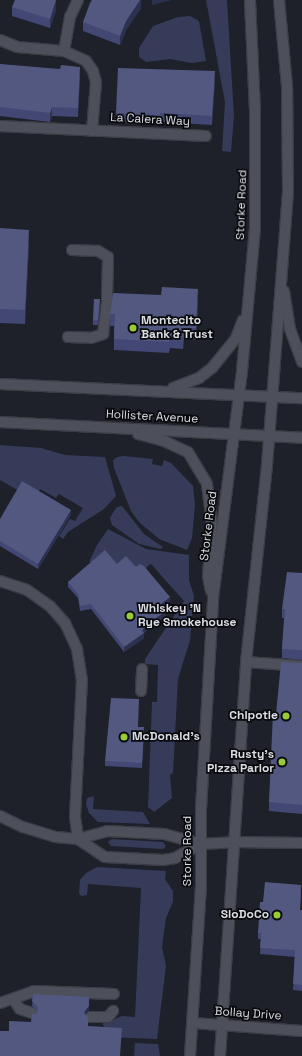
<!DOCTYPE html>
<html>
<head>
<meta charset="utf-8">
<style>
  body { margin:0 }
  #map { position:relative; width:302px; height:1056px; overflow:hidden; background:#1e202a; font-family:"Space Grotesk",sans-serif }
  div>[style] { position:absolute }
  .green>* { inset:0; background:#363b59 }
  .roads { filter:drop-shadow(1px 0 #3c3d44) drop-shadow(-1px 0 #3c3d44) drop-shadow(0 1px #3c3d44) drop-shadow(0 -1px #3c3d44) }
  .service>* { height:10px; margin:-5px; padding:0 5px; transform-origin:5px; border-radius:5px; background:#4d505a }
  .minor>* { height:10px; margin:-5px; padding:0 5px; transform-origin:5px; border-radius:5px; background:#4d505a }
  .secondary>* { height:10px; margin:-5px; padding:0 5px; transform-origin:5px; border-radius:5px; background:#4d505a }
  .wall>* { inset:0; background:#424773 }
  .shaded-wall>* { inset:0; background:#2c3150 }
  .building>* { inset:0; background:#52587f }
  .dots>* { width:11px; height:11px; translate:-50% -50%; box-sizing:border-box; border:2px solid #090a0e; border-radius:50% }
  span { translate:-50% -50%; white-space:nowrap; text-align:center; line-height:1.15; -webkit-text-stroke:3.5px #090a0e; paint-order:stroke }
  .street-label { font-size:12px; color:#dcdee4 }
  .poi-label { font-size:12px; color:#dcdee4; font-weight:700 }
  .left { translate:0 -50%; text-align:left }
  .right { translate:-100% -50%; text-align:right }
</style>
</head>
<body>
<div id="map">
  <div class="green">
    <div style="clip-path:polygon(206px 0,227px 0,234px 116px,231px 152px,222px 151px,225px 102px)"></div>
    <div style="clip-path:polygon(190px 16px,199px 21px,206px 61px,192px 63px,170px 59px,146px 62px,139px 57px,139px 48px,153px 26px,178px 17px)"></div>
    <div style="clip-path:polygon(0 445px,41px 448px,65px 455px,105px 457px,116px 496px,104px 509px,68px 532px,63px 539px,59px 536px,70px 519px,75px 521px,83px 508px,59px 494px,56px 498px,40px 489px,39px 491px,19px 491px,0 480px)"></div>
    <div style="clip-path:polygon(124px 456px,153px 459px,152px 464px,162px 466px,164px 460px,171px 463px,193px 486px,195px 505px,192px 538px,187px 550px,159px 539px,139px 522px,131px 511px,114px 468px,113px 460px,117px 457px)"></div>
    <div style="clip-path:polygon(122px 506px,144px 534px,163px 547px,161px 549px,139px 544px,112px 525px,110px 518px,112px 514px,117px 507px)"></div>
    <div style="clip-path:polygon(108px 529px,146px 549px,189px 555px,189px 580px,194px 596px,190px 640px,178px 679px,173px 773px,170px 775px,172px 798px,154px 812px,148px 807px,152px 702px,157px 702px,158px 665px,145px 664px,145px 659px,184px 601px,151px 564px,143px 570px,136px 571px,89px 562px,97px 545px)"></div>
    <div style="clip-path:polygon(94px 796px,93px 809px,143px 812px,150px 824px,98px 822px,89px 813px,86px 804px,87px 798px)"></div>
    <div style="clip-path:polygon(112px 839px,163px 842px,166px 846px,163px 849px,111px 846px,108px 842px)"></div>
    <div style="clip-path:polygon(97px 867px,166px 871px,165px 879px,173px 891px,173px 902px,166px 918px,162px 947px,166px 966px,157px 1039px,107px 1037px,102px 1021px,108px 1022px,122px 1016px,135px 1017px,141px 888px,88px 884px,87px 895px,81px 896px,79px 893px,80px 880px,86px 873px)"></div>
    <div style="clip-path:polygon(135px 1043px,158px 1044px,160px 1056px,134px 1056px)"></div>
  </div>
  <div class="roads">
    <div class="service">
      <div style="left:68px;top:337px;width:23px;rotate:2deg"></div>
      <div style="left:91px;top:338px;width:13px;rotate:-18deg"></div>
      <div style="left:103px;top:334px;width:35px;rotate:-83deg"></div>
      <div style="left:107px;top:299px;width:42px;rotate:-88.6deg"></div>
      <div style="left:108px;top:257px;width:12px;rotate:-149deg"></div>
      <div style="left:98px;top:251px;width:26px;rotate:-178deg"></div>
      <div style="left:0;top:581px;width:28px;rotate:18deg"></div>
      <div style="left:27px;top:590px;width:28px;rotate:35deg"></div>
      <div style="left:50px;top:606px;width:23px;rotate:49deg"></div>
      <div style="left:65px;top:623px;width:29px;rotate:65deg"></div>
      <div style="left:77px;top:649px;width:30px;rotate:81deg"></div>
      <div style="left:82px;top:679px;width:138px;rotate:92.9deg"></div>
      <div style="left:75px;top:817px;width:22px;rotate:82deg"></div>
      <div style="left:246px;top:662px;width:56px;rotate:4.1deg"></div>
      <div style="left:141px;top:691px;width:22px;rotate:-87deg"></div>
      <div style="left:0;top:816px;width:25px;rotate:26deg"></div>
      <div style="left:23px;top:827px;width:34px;rotate:17deg"></div>
      <div style="left:56px;top:837px;width:22px;rotate:5deg"></div>
      <div style="left:78px;top:839px;width:30px;rotate:-15deg"></div>
      <div style="left:107px;top:831px;width:57px;rotate:3deg"></div>
      <div style="left:164px;top:834px;width:38px;rotate:15deg"></div>
      <div style="left:78px;top:839px;width:32px;rotate:34deg"></div>
      <div style="left:105px;top:857px;width:58px;rotate:3deg"></div>
      <div style="left:163px;top:860px;width:12px;rotate:-9deg"></div>
      <div style="left:175px;top:858px;width:30px;rotate:-28deg"></div>
      <div style="left:234px;top:842px;width:68px;rotate:0.8deg"></div>
      <div style="left:13px;top:999px;width:12px;rotate:55deg"></div>
      <div style="left:20px;top:1009px;width:13px;rotate:18deg"></div>
      <div style="left:0;top:1003px;width:36px;rotate:-19deg"></div>
      <div style="left:34px;top:991px;width:80px;rotate:2.1deg"></div>
      <div style="left:90px;top:1017px;width:18px"></div>
      <div style="left:108px;top:1017px;width:8px;rotate:-50deg"></div>
    </div>
    <div class="minor">
      <div style="left:0;top:40px;width:18px;rotate:22deg"></div>
      <div style="left:17px;top:47px;width:47px;rotate:4.9deg"></div>
      <div style="left:64px;top:51px;width:24px;rotate:24deg"></div>
      <div style="left:86px;top:61px;width:12px;rotate:55deg"></div>
      <div style="left:93px;top:71px;width:11px;rotate:75deg"></div>
      <div style="left:96px;top:82px;width:49px;rotate:94.7deg"></div>
      <div style="left:64px;top:51px;width:35px;rotate:-80deg"></div>
      <div style="left:70px;top:17px;width:19px;rotate:-65deg"></div>
      <div style="left:0;top:126px;width:206px;rotate:2.8deg"></div>
      <div style="left:201px;top:844px;width:33px;rotate:-3deg"></div>
      <div style="left:193px;top:1023px;width:109px;rotate:4.2deg"></div>
    </div>
    <div class="secondary">
      <div style="left:284px;top:291px;width:38px;rotate:81deg"></div>
      <div style="left:290px;top:329px;width:35px;rotate:70deg"></div>
      <div style="left:0;top:384px;width:302px;rotate:2.7deg"></div>
      <div style="left:173px;top:388px;width:28px;rotate:-21deg"></div>
      <div style="left:199px;top:378px;width:16px;rotate:-38deg"></div>
      <div style="left:212px;top:368px;width:38px;rotate:-51deg"></div>
      <div style="left:236px;top:338px;width:19px;rotate:-69deg"></div>
      <div style="left:0;top:422px;width:302px;rotate:3deg"></div>
      <div style="left:138px;top:434px;width:27px;rotate:15deg"></div>
      <div style="left:164px;top:441px;width:26px;rotate:25deg"></div>
      <div style="left:188px;top:452px;width:37px;rotate:59deg"></div>
      <div style="left:207px;top:484px;width:38px;rotate:83deg"></div>
      <div style="left:212px;top:522px;width:54px;rotate:94.2deg"></div>
      <div style="left:208px;top:576px;width:15px;rotate:79deg"></div>
      <div style="left:190px;top:1056px;width:170px;rotate:-86.3deg"></div>
      <div style="left:201px;top:886px;width:77px;rotate:-90deg"></div>
      <div style="left:201px;top:809px;width:211px;rotate:-86.7deg"></div>
      <div style="left:213px;top:598px;width:229px;rotate:-82.7deg"></div>
      <div style="left:242px;top:371px;width:143px;rotate:-84.8deg"></div>
      <div style="left:255px;top:229px;width:118px;rotate:-90deg"></div>
      <div style="left:255px;top:111px;width:111px;rotate:-92.6deg"></div>
      <div style="left:220px;top:1056px;width:395px;rotate:-86.2deg"></div>
      <div style="left:246px;top:662px;width:198px;rotate:-83.9deg"></div>
      <div style="left:267px;top:465px;width:274px;rotate:-85.6deg"></div>
      <div style="left:288px;top:192px;width:106px;rotate:-90.5deg"></div>
      <div style="left:287px;top:86px;width:86px;rotate:-95.3deg"></div>
    </div>
  </div>
  <div class="wall">
    <div style="clip-path:polygon(141px 0,141px 8px,126px 30px,120px 45px,83px 31px,83px 22px)"></div>
    <div style="clip-path:polygon(12px 7px,56px 10px,50px 28px,12px 16px)"></div>
    <div style="clip-path:polygon(0 64px,80px 76px,78px 117px,52px 116px,50px 122px,0 116px)"></div>
    <div style="clip-path:polygon(215px 80px,212px 125px,160px 122px,160px 124px,116px 122px,116px 113px)"></div>
    <div style="clip-path:polygon(0 228px,29px 244px,25px 324px,0 323px)"></div>
    <div style="clip-path:polygon(198px 301px,196px 340px,184px 339px,183px 349px,170px 348px,169px 353px,114px 350px,114px 326px,110px 326px,110px 314px)"></div>
    <div style="clip-path:polygon(100px 304px,98px 325px,93px 325px,93px 320px)"></div>
    <div style="clip-path:polygon(71px 515px,38px 569px,0 546px,0 519px)"></div>
    <div style="clip-path:polygon(117px 564px,136px 567px,170px 602px,164px 607px,166px 615px,144px 633px,144px 638px,124px 652px,91px 609px,80px 611px,78px 598px,68px 587px,68px 582px)"></div>
    <div style="clip-path:polygon(302px 573px,302px 660px,282px 658px,282px 649px,284px 618px,282px 618px,282px 609px)"></div>
    <div style="clip-path:polygon(302px 663px,302px 814px,269px 811px,269px 802px,276px 714px)"></div>
    <div style="clip-path:polygon(138px 727px,144px 732px,142px 768px,105px 766px,105px 761px)"></div>
    <div style="clip-path:polygon(301px 891px,300px 910px,302px 910px,302px 991px,293px 990px,295px 957px,260px 954px,261px 939px,258px 939px,258px 933px,263px 902px)"></div>
    <div style="clip-path:polygon(33px 994px,89px 1011px,86px 1014px,88px 1026px,9px 1031px,31px 1022px,37px 1011px,32px 1006px)"></div>
  </div>
  <div class="shaded-wall">
    <div style="clip-path:polygon(56px 0,56px 10px,50px 28px,50px 19px)"></div>
    <div style="clip-path:polygon(140px 0,141px 0,141px 8px,126px 30px,120px 45px,120px 36px,126px 21px)"></div>
    <div style="clip-path:polygon(152px 0,172px 0,152px 5px)"></div>
    <div style="clip-path:polygon(80px 67px,80px 76px,78px 117px,78px 108px)"></div>
    <div style="clip-path:polygon(215px 71px,215px 80px,212px 125px,212px 116px)"></div>
    <div style="clip-path:polygon(52px 107px,52px 116px,50px 122px,50px 113px)"></div>
    <div style="clip-path:polygon(29px 230px,29px 244px,25px 324px,25px 310px)"></div>
    <div style="clip-path:polygon(198px 289px,198px 301px,196px 340px,196px 328px)"></div>
    <div style="clip-path:polygon(100px 299px,100px 304px,98px 325px,98px 320px)"></div>
    <div style="clip-path:polygon(71px 510px,71px 515px,38px 569px,38px 564px)"></div>
    <div style="clip-path:polygon(170px 597px,170px 602px,161px 609px,161px 604px)"></div>
    <div style="clip-path:polygon(166px 610px,166px 615px,144px 633px,144px 638px,124px 652px,124px 647px,142px 630px)"></div>
    <div style="clip-path:polygon(89px 1002px,89px 1011px,84px 1017px,84px 1012px)"></div>
  </div>
  <div class="building">
    <div style="clip-path:polygon(15px 0,56px 0,50px 19px,12px 7px)"></div>
    <div style="clip-path:polygon(92px 0,140px 0,126px 21px,120px 36px,83px 22px,90px 3px)"></div>
    <div style="clip-path:polygon(0 64px,60px 69px,61px 65px,80px 67px,78px 108px,52px 107px,50px 113px,0 107px)"></div>
    <div style="clip-path:polygon(118px 68px,215px 71px,212px 116px,160px 113px,160px 115px,116px 113px)"></div>
    <div style="clip-path:polygon(0 228px,29px 230px,25px 310px,0 309px)"></div>
    <div style="clip-path:polygon(162px 287px,198px 289px,196px 328px,184px 328px,183px 337px,170px 336px,169px 342px,114px 339px,115px 314px,110px 314px,113px 293px,161px 295px)"></div>
    <div style="clip-path:polygon(94px 299px,100px 299px,98px 320px,93px 320px)"></div>
    <div style="clip-path:polygon(22px 481px,71px 510px,38px 564px,0 541px,0 519px)"></div>
    <div style="clip-path:polygon(105px 550px,117px 564px,126px 556px,136px 567px,140px 564px,144px 566px,170px 597px,161px 604px,166px 610px,142px 630px,144px 633px,124px 647px,91px 604px,80px 606px,78px 594px,68px 582px)"></div>
    <div style="clip-path:polygon(287px 572px,302px 573px,302px 650px,282px 649px,285px 609px,282px 609px)"></div>
    <div style="clip-path:polygon(281px 662px,302px 663px,302px 805px,269px 802px,273px 713px,276px 714px)"></div>
    <div style="clip-path:polygon(111px 698px,139px 699px,138px 727px,144px 727px,142px 763px,105px 761px)"></div>
    <div style="clip-path:polygon(265px 882px,301px 885px,300px 910px,302px 910px,302px 985px,293px 984px,295px 950px,260px 948px,261px 933px,258px 933px,260px 902px,263px 902px)"></div>
    <div style="clip-path:polygon(33px 994px,89px 997px,89px 1006px,84px 1012px,88px 1018px,88px 1026px,122px 1028px,120px 1056px,0 1056px,0 1031px,9px 1031px,9px 1021px,31px 1022px,32px 1014px,37px 1013px,38px 1007px,32px 1001px)"></div>
  </div>
  <div class="dots">
    <div style="left:133px;top:328px;background:#99cb35"></div>
    <div style="left:130px;top:616px;background:#99cb35"></div>
    <div style="left:286px;top:716px;background:#99cb35"></div>
    <div style="left:124px;top:737px;background:#99cb35"></div>
    <div style="left:282px;top:762px;background:#99cb35"></div>
    <div style="left:277px;top:915px;background:#99cb35"></div>
  </div>
  <div class="street-label">
    <span style="left:150px;top:120px;rotate:3deg">La Calera Way</span>
    <span style="left:242px;top:205px;rotate:-88deg">Storke Road</span>
    <span style="left:152px;top:417px;rotate:3deg">Hollister Avenue</span>
    <span style="left:209px;top:526px;rotate:-83deg">Storke Road</span>
    <span style="left:188px;top:851px;rotate:-90deg">Storke Road</span>
    <span style="left:248px;top:1014px;rotate:4deg">Bollay Drive</span>
  </div>
  <div class="poi-label">
    <span class="left" style="left:141px;top:328px">Montecito<br>Bank &amp; Trust</span>
    <span class="left" style="left:138px;top:616px">Whiskey 'N<br>Rye Smokehouse</span>
    <span class="right" style="left:278px;top:716px">Chipotle</span>
    <span class="left" style="left:132px;top:737px">McDonald's</span>
    <span class="right" style="left:274px;top:762px">Rusty's<br>Pizza Parlor</span>
    <span class="right" style="left:269px;top:915px">SloDoCo</span>
  </div>
</div>
</body>
</html>
